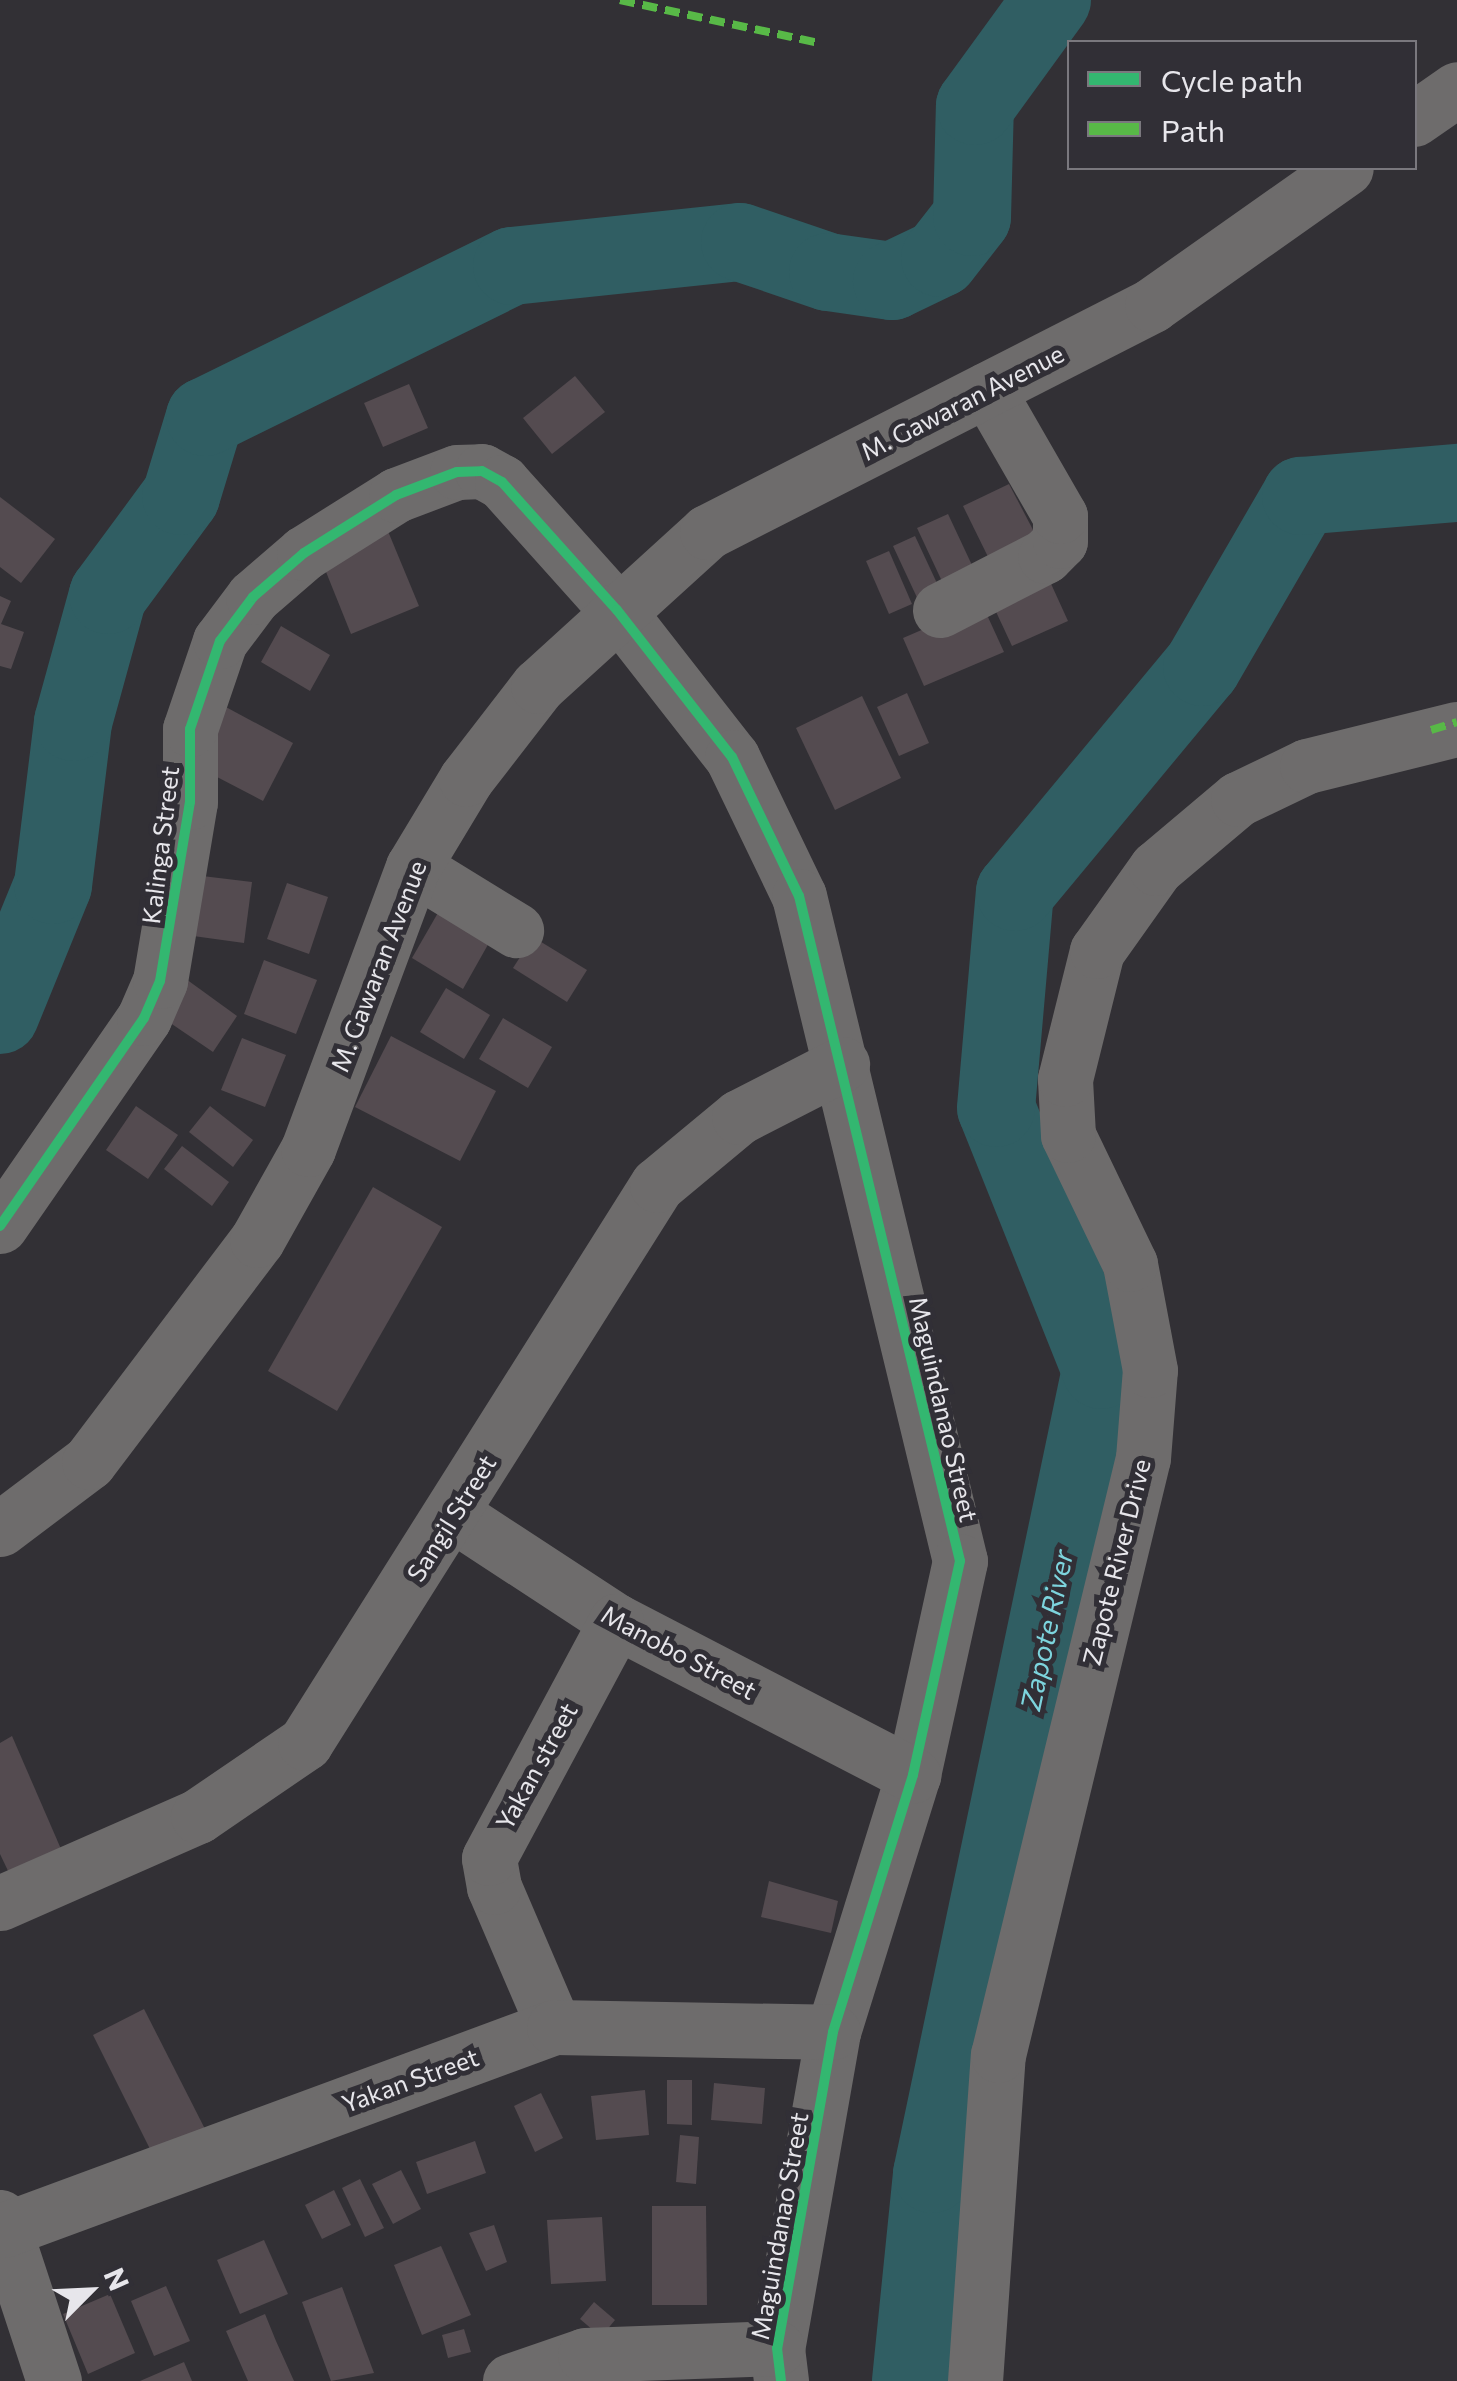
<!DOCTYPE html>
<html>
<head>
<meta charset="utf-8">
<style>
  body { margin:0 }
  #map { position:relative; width:1457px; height:2381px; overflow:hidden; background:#323035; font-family:Commissioner,sans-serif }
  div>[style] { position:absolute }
  .river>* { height:78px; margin:-39px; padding:0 39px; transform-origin:39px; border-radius:39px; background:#305e63 }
  .building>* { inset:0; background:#544b50 }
  .minor>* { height:55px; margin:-27.5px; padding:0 27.5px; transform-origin:27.5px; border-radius:27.5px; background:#6e6c6c }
  .quiet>* { height:8px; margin-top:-4px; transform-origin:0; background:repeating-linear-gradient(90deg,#58b947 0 15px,transparent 0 23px) }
  .cycleway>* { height:10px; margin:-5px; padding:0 5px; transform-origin:5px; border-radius:5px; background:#33b770 }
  span { translate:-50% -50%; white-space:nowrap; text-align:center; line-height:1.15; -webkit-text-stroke:10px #312f36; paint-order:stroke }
  .street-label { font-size:25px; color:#e7e6eb }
  .water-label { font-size:28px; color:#7dd4dd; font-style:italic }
  .legend { position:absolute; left:1067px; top:40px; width:350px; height:130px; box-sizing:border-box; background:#312f36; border:2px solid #7a787e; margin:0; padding:12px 18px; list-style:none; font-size:30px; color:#e7e6eb }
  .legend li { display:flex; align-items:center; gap:20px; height:50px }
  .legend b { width:50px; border:2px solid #7a787e }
  .north { position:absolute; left:40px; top:2241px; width:100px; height:100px; -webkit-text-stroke:8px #312f36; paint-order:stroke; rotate:66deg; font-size:28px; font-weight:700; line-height:40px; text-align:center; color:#e7e6eb }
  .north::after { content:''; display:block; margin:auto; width:35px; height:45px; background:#e7e6eb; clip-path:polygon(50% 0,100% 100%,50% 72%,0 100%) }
</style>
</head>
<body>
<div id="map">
  <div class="river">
    <div style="left:0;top:1015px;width:140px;rotate:-67.8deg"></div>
    <div style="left:53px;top:885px;width:164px;rotate:-83deg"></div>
    <div style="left:73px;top:722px;width:132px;rotate:-74.6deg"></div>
    <div style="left:108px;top:595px;width:123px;rotate:-53.6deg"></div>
    <div style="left:181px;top:496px;width:83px;rotate:-73.1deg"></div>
    <div style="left:205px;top:417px;width:342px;rotate:-26.2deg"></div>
    <div style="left:512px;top:266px;width:229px;rotate:-6deg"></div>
    <div style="left:740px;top:242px;width:93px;rotate:18.8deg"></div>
    <div style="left:828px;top:272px;width:65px;rotate:8deg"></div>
    <div style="left:892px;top:281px;width:53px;rotate:-25.6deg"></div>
    <div style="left:940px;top:258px;width:52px;rotate:-52deg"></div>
    <div style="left:972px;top:217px;width:111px;rotate:-88.5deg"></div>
    <div style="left:975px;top:106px;width:131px;rotate:-54deg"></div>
    <div style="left:911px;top:2381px;width:208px;rotate:-84.2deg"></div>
    <div style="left:932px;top:2174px;width:822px;rotate:-78.13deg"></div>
    <div style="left:1101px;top:1370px;width:282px;rotate:-111.8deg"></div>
    <div style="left:996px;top:1108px;width:217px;rotate:-85deg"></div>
    <div style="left:1015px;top:892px;width:293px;rotate:-50.3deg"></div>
    <div style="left:1202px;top:667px;width:198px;rotate:-59.9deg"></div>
    <div style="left:1301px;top:496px;width:157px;rotate:-4.8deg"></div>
  </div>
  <div class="building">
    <div style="clip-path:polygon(575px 376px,605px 412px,552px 454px,523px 418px)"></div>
    <div style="clip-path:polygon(409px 384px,428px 428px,383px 447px,364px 403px)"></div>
    <div style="clip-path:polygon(1009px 484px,1042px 547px,995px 571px,963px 506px)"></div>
    <div style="clip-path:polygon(0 497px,55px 539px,21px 583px,0 567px)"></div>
    <div style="clip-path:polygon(948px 514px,978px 578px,947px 592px,917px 528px)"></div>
    <div style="clip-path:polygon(385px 524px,419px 606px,351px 634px,318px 552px)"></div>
    <div style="clip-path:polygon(915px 536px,942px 594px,920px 604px,893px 546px)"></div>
    <div style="clip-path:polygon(889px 551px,912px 604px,889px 614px,866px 561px)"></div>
    <div style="clip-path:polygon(1047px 575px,1068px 621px,1012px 646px,991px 601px)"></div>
    <div style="clip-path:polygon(0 596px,11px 601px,1px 624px,24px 632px,11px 669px,0 666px)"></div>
    <div style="clip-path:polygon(982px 604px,1004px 652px,924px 686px,903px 638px)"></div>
    <div style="clip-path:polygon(281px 626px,330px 655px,310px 691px,261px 662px)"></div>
    <div style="clip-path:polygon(907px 693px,929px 743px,899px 756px,877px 707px)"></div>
    <div style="clip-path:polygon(862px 696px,901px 778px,835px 810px,796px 728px)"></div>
    <div style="clip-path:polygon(224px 706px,293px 743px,263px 801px,194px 765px)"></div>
    <div style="clip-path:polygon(194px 875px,252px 882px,244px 943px,186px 935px)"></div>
    <div style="clip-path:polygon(287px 883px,328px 897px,309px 954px,267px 939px)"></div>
    <div style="clip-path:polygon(439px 911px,490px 941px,463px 989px,412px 958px)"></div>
    <div style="clip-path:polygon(533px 937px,587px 970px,567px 1002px,513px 968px)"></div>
    <div style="clip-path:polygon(264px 960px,317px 980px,296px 1034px,244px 1014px)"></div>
    <div style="clip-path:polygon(186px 979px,237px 1016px,213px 1052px,160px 1016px)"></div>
    <div style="clip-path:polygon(446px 988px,490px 1015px,464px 1059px,420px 1032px)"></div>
    <div style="clip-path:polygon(503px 1018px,552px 1047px,528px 1088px,479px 1059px)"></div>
    <div style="clip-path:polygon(391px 1036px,496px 1091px,460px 1161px,355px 1107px)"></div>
    <div style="clip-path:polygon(242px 1038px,286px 1055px,265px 1107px,221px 1090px)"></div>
    <div style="clip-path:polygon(136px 1106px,178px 1135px,148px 1179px,106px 1150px)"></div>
    <div style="clip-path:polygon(210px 1106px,253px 1140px,233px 1167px,189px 1132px)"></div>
    <div style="clip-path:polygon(182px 1146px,229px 1182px,212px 1206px,164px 1169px)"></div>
    <div style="clip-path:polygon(373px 1187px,442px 1227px,337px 1411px,268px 1371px)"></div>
    <div style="clip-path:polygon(12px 1736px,61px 1849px,10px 1875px,0 1854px,0 1743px)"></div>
    <div style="clip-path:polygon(769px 1881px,838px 1901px,831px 1933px,761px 1917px)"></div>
    <div style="clip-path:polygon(144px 2009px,205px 2129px,153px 2155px,93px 2035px)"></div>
    <div style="clip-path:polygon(667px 2080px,692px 2080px,692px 2125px,667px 2124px)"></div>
    <div style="clip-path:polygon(714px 2083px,765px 2088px,762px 2124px,711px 2120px)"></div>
    <div style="clip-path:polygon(645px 2090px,649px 2135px,596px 2140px,591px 2096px)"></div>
    <div style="clip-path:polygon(541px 2093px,563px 2138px,535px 2152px,514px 2106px)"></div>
    <div style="clip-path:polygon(680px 2135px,699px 2137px,696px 2184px,676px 2182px)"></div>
    <div style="clip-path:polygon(475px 2141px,486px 2173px,427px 2194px,416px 2162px)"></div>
    <div style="clip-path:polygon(401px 2170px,421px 2209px,393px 2224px,372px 2184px)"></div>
    <div style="clip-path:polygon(360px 2179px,384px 2228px,365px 2237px,342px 2188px)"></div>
    <div style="clip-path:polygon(334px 2190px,351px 2225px,322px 2239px,305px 2205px)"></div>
    <div style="clip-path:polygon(652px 2206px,706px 2206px,707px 2305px,652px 2305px)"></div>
    <div style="clip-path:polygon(602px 2217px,606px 2281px,551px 2284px,547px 2220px)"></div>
    <div style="clip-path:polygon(494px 2225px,507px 2262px,486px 2271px,469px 2233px)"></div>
    <div style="clip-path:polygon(264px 2240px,288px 2294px,240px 2314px,217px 2260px)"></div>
    <div style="clip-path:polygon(441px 2246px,471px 2315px,422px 2335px,394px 2265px)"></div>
    <div style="clip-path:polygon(166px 2286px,190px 2341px,154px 2356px,131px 2301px)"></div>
    <div style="clip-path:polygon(342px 2287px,374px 2373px,331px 2381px,302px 2302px)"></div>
    <div style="clip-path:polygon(110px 2294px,135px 2353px,88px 2374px,63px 2314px)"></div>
    <div style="clip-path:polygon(594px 2302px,615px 2320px,601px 2337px,580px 2319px)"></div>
    <div style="clip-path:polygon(265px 2314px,276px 2341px,294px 2381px,248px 2381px,226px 2331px)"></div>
    <div style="clip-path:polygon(464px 2329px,471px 2352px,448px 2358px,442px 2335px)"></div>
    <div style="clip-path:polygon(184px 2362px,192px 2381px,140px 2381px)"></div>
  </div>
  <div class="minor">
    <div style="left:1414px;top:119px;width:52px;rotate:-34.9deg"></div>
    <div style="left:940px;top:610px;width:118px;rotate:-27.2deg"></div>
    <div style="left:1045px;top:556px;width:21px;rotate:-45deg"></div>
    <div style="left:1060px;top:541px;width:25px;rotate:-90deg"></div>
    <div style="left:1060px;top:516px;width:146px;rotate:-119.9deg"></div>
    <div style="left:413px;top:867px;width:121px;rotate:31.5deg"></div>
    <div style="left:0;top:1226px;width:253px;rotate:-55.3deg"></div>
    <div style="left:144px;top:1018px;width:40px;rotate:-66.6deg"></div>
    <div style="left:160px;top:981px;width:181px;rotate:-80.5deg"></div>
    <div style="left:190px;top:802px;width:73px;rotate:-90deg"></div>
    <div style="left:190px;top:729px;width:93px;rotate:-71.2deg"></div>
    <div style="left:220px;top:641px;width:55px;rotate:-53.1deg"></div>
    <div style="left:253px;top:597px;width:67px;rotate:-40.8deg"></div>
    <div style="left:304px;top:553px;width:109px;rotate:-32.2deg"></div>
    <div style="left:396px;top:495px;width:65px;rotate:-20.7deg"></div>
    <div style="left:457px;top:472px;width:25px;rotate:-2deg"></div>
    <div style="left:482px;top:471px;width:23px;rotate:29deg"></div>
    <div style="left:502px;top:482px;width:172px;rotate:48.1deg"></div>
    <div style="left:617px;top:610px;width:187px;rotate:52deg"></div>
    <div style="left:732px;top:757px;width:154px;rotate:64.3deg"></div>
    <div style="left:799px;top:896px;width:684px;rotate:76.39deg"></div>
    <div style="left:960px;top:1561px;width:219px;rotate:102.4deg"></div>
    <div style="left:913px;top:1775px;width:269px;rotate:107.3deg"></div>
    <div style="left:833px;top:2032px;width:321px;rotate:100deg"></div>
    <div style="left:777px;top:2348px;width:33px;rotate:83deg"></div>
    <div style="left:454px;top:1515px;width:194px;rotate:33.2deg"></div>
    <div style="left:616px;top:1621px;width:335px;rotate:27.4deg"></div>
    <div style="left:0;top:1529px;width:111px;rotate:-37deg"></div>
    <div style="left:89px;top:1462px;width:278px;rotate:-52.9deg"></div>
    <div style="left:257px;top:1240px;width:104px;rotate:-60.7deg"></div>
    <div style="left:308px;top:1149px;width:301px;rotate:-69.6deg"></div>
    <div style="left:413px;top:867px;width:103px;rotate:-58.9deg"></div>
    <div style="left:466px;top:779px;width:118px;rotate:-52.3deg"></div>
    <div style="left:538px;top:686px;width:229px;rotate:-42.3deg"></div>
    <div style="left:707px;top:532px;width:500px;rotate:-27deg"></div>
    <div style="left:1152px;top:305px;width:237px;rotate:-35.2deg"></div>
    <div style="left:0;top:1903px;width:216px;rotate:-23.7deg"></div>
    <div style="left:198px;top:1816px;width:130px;rotate:-34.3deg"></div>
    <div style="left:305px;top:1743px;width:660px;rotate:-57.76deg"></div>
    <div style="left:657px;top:1185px;width:107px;rotate:-39.7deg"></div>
    <div style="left:739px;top:1117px;width:116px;rotate:-27.2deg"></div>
    <div style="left:554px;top:2027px;width:152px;rotate:-113.2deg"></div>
    <div style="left:494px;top:1887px;width:29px;rotate:-100deg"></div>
    <div style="left:489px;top:1858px;width:269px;rotate:-61.8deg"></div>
    <div style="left:0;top:2217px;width:173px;rotate:71.8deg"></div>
    <div style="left:4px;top:2230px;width:586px;rotate:-20.26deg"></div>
    <div style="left:554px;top:2027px;width:279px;rotate:1deg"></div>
    <div style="left:510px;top:2381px;width:79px;rotate:-19.1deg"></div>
    <div style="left:585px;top:2355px;width:192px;rotate:-2.1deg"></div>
    <div style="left:975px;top:2381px;width:327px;rotate:-86deg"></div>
    <div style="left:998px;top:2055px;width:614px;rotate:-76.35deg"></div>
    <div style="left:1143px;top:1458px;width:88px;rotate:-85.5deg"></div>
    <div style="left:1150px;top:1370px;width:108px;rotate:-100.7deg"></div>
    <div style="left:1130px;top:1264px;width:143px;rotate:-115.7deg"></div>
    <div style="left:1068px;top:1135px;width:56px;rotate:-93.1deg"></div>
    <div style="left:1065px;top:1079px;width:132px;rotate:-76deg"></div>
    <div style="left:1097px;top:951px;width:102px;rotate:-54.6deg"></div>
    <div style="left:1156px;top:868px;width:107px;rotate:-40.1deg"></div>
    <div style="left:1238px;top:799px;width:76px;rotate:-25.6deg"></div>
    <div style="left:1307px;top:766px;width:154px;rotate:-13.9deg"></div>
  </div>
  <div class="quiet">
    <div style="left:620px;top:0;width:204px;rotate:12.2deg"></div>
    <div style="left:1431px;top:730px;width:27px;rotate:-17deg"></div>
  </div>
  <div class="cycleway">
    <div style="left:0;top:1226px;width:253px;rotate:-55.3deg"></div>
    <div style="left:144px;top:1018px;width:40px;rotate:-66.6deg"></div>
    <div style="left:160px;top:981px;width:181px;rotate:-80.5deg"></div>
    <div style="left:190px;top:802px;width:73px;rotate:-90deg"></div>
    <div style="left:190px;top:729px;width:93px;rotate:-71.2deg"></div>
    <div style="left:220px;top:641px;width:55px;rotate:-53.1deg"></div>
    <div style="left:253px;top:597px;width:67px;rotate:-40.8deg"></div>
    <div style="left:304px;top:553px;width:109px;rotate:-32.2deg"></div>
    <div style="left:396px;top:495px;width:65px;rotate:-20.7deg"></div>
    <div style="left:457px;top:472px;width:25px;rotate:-2deg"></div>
    <div style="left:482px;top:471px;width:23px;rotate:29deg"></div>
    <div style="left:502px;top:482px;width:172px;rotate:48.1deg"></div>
    <div style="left:617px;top:610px;width:187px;rotate:52deg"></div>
    <div style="left:732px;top:757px;width:154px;rotate:64.3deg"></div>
    <div style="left:799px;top:896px;width:684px;rotate:76.39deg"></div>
    <div style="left:960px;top:1561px;width:219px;rotate:102.4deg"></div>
    <div style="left:913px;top:1775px;width:269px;rotate:107.3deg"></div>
    <div style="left:833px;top:2032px;width:321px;rotate:100deg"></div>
    <div style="left:777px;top:2348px;width:33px;rotate:83deg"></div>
  </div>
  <div class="street-label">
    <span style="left:962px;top:402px;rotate:-27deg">M. Gawaran Avenue</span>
    <span style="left:160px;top:845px;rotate:-83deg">Kalinga Street</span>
    <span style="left:378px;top:966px;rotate:-69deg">M. Gawaran Avenue</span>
    <span style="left:944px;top:1409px;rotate:77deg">Maguindanao Street</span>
    <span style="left:451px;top:1518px;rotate:-58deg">Sangil Street</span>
    <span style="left:1116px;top:1562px;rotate:-76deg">Zapote River Drive</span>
    <span style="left:679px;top:1652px;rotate:28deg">Manobo Street</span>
    <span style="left:536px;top:1766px;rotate:-61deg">Yakan street</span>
    <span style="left:410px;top:2080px;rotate:-20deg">Yakan Street</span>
    <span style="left:779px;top:2226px;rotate:-80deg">Maguindanao Street</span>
  </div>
  <div class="water-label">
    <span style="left:1046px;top:1630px;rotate:-78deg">Zapote River</span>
  </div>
  <ul class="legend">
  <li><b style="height:12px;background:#33b770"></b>Cycle path</li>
  <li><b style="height:12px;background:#58b947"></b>Path</li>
  </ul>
  <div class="north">N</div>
</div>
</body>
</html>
